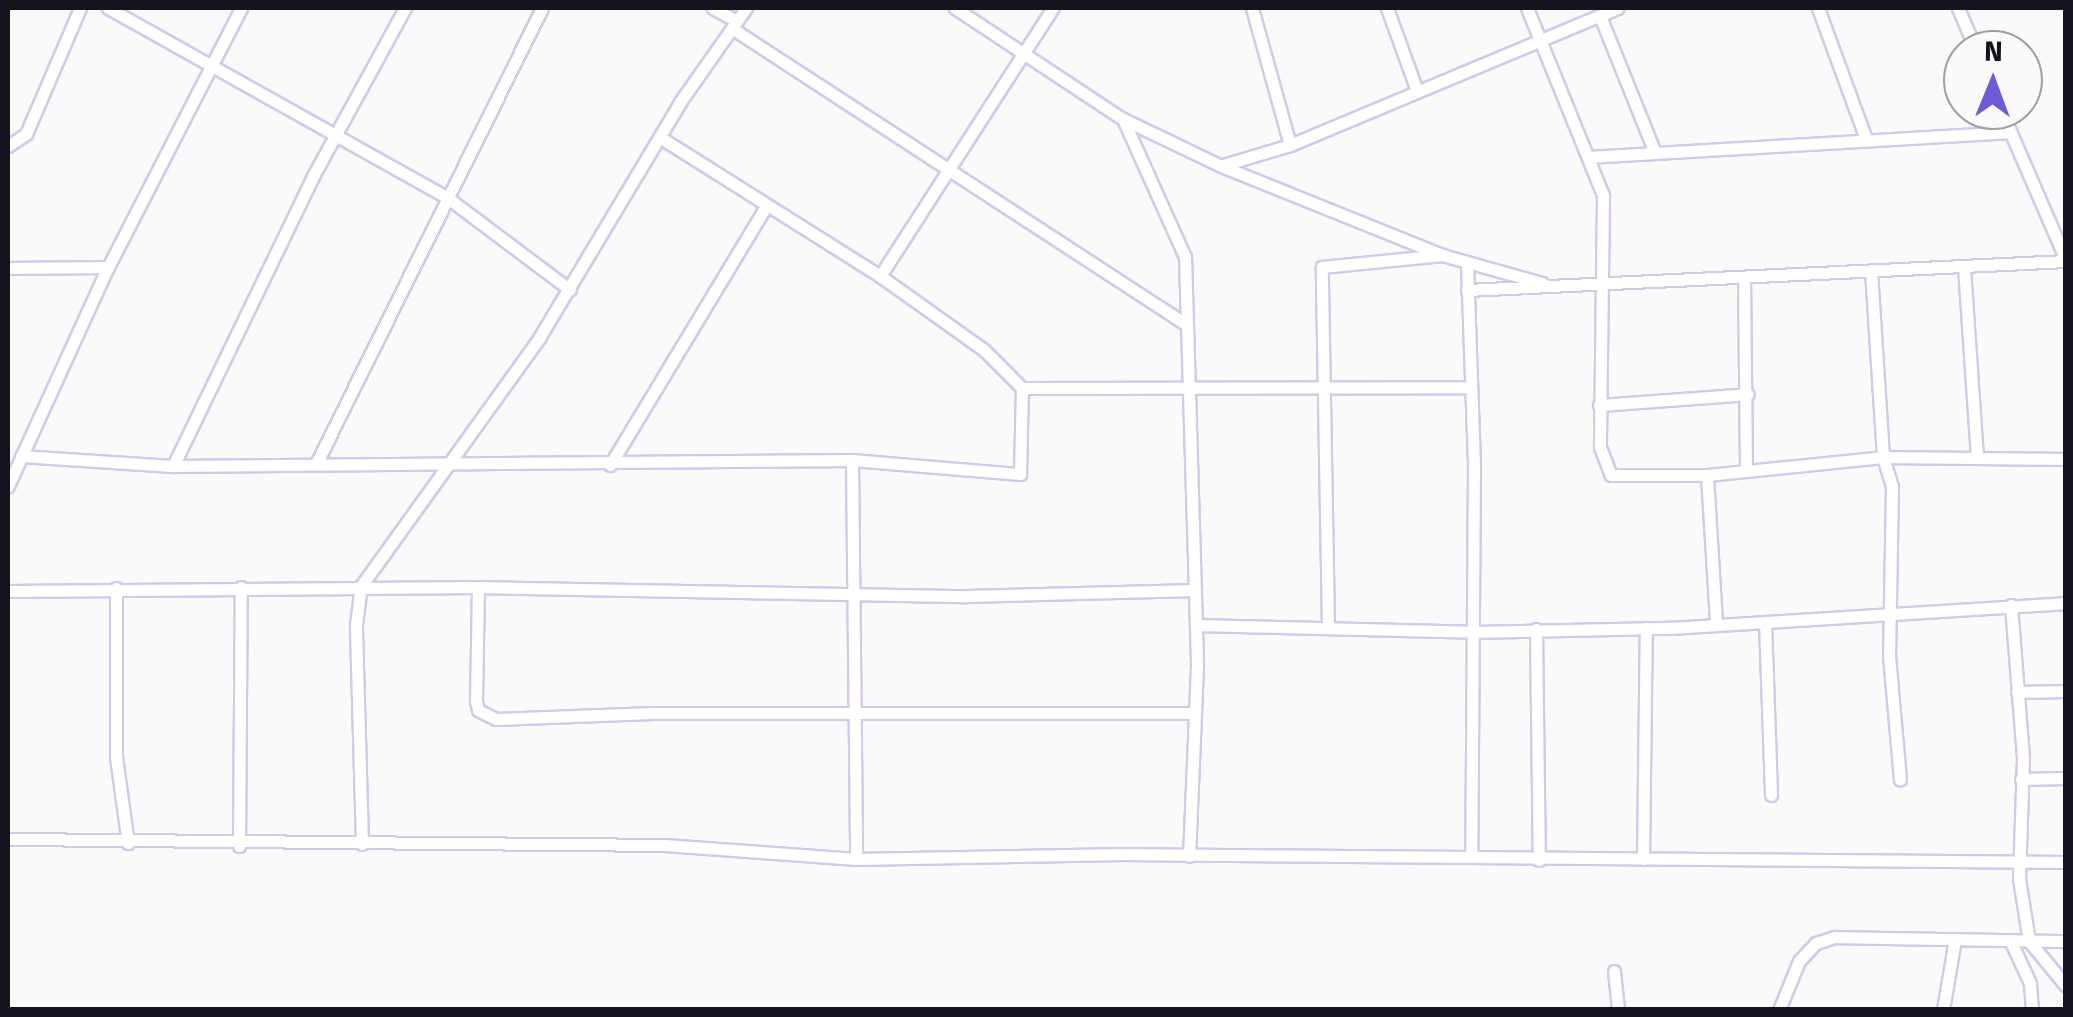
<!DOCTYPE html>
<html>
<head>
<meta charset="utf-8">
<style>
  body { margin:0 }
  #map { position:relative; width:2073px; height:1017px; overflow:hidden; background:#fafafa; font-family:"Fira Sans",sans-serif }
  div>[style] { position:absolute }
  .roads { filter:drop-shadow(2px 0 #cfcbec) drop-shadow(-2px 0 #cfcbec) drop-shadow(0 2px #cfcbec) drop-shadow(0 -2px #cfcbec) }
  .street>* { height:11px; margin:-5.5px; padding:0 5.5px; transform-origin:5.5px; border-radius:5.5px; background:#fff }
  span { translate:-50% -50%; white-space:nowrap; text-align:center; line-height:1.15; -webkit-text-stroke:9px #fafafa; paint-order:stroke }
  .frame { position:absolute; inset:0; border:10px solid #15131e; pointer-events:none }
  .north { position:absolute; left:1943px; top:30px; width:100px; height:100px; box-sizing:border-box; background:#fafafa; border:2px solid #9e9ea2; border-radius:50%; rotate:1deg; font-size:28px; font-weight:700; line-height:40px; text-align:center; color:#15131e }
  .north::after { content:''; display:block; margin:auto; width:35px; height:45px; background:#6a5dd7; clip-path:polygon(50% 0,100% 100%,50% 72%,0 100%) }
</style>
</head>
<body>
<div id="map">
  <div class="roads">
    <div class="street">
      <div style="left:108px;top:8px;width:386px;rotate:29.2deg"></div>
      <div style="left:445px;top:196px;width:156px;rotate:36.9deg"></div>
      <div style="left:713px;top:8px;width:26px;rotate:29deg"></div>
      <div style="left:955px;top:8px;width:201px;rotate:33.5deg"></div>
      <div style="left:1123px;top:119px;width:109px;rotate:25.6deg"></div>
      <div style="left:1221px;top:166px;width:238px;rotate:21.9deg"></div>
      <div style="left:1442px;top:255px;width:104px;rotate:15.6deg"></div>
      <div style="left:1252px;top:8px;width:142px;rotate:74.5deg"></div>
      <div style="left:1387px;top:8px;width:85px;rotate:70.1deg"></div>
      <div style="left:1527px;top:8px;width:202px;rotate:67.9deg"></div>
      <div style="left:1603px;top:195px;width:252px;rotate:90.7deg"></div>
      <div style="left:1600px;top:447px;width:30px;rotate:69deg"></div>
      <div style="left:1611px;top:475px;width:96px"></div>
      <div style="left:1707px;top:475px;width:177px;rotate:-5.8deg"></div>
      <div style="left:1883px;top:457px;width:183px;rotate:0.6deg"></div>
      <div style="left:1818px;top:8px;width:140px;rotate:69.9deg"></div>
      <div style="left:1958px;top:8px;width:46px;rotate:66.8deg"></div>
      <div style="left:1600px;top:16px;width:144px;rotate:68.1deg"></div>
      <div style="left:733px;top:29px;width:538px;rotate:33.1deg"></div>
      <div style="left:2001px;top:110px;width:163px;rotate:66.6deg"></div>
      <div style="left:1123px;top:119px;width:151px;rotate:65.8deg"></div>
      <div style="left:1185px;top:257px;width:409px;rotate:88.3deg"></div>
      <div style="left:1197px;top:666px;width:190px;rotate:92.4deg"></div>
      <div style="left:661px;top:138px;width:259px;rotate:32.2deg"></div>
      <div style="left:880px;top:276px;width:128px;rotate:35.4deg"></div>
      <div style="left:984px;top:350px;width:54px;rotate:45deg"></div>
      <div style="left:8px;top:146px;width:22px;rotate:-34deg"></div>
      <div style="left:26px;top:134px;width:137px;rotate:-66.8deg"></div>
      <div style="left:1589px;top:157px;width:422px;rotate:-3.4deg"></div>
      <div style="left:1223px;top:165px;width:70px;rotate:-16.6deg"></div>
      <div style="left:1290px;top:145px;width:355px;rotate:-22.7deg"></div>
      <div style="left:1467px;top:264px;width:201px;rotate:88deg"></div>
      <div style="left:1474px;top:465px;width:391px;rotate:90.4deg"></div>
      <div style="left:1964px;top:267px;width:191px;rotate:86.1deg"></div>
      <div style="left:8px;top:268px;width:100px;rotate:-0.6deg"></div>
      <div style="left:1871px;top:271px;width:186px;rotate:86.3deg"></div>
      <div style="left:1883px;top:457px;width:30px;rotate:73deg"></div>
      <div style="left:1892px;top:486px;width:170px;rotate:91deg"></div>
      <div style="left:1889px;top:656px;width:124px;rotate:84.9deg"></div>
      <div style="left:880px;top:276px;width:319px;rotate:-57.2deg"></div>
      <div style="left:1744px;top:277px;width:190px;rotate:89.4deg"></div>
      <div style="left:1467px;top:290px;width:600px;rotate:-2.77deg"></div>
      <div style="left:1599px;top:405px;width:149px;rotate:-4.2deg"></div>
      <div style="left:21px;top:456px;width:152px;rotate:3.8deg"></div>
      <div style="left:173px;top:466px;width:679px;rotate:-0.51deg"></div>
      <div style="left:852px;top:460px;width:169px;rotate:4.8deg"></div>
      <div style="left:1020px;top:474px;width:86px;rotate:-88.7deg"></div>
      <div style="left:1022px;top:388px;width:445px;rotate:-0.1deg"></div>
      <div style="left:852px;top:460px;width:399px;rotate:89.4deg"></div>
      <div style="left:316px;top:464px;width:509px;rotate:-63.64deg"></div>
      <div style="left:610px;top:465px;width:300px;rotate:-58.9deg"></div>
      <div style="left:173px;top:466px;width:322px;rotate:-64.2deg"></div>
      <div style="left:313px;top:176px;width:192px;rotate:-61.3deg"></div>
      <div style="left:1707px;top:475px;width:149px;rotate:86.5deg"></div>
      <div style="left:8px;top:486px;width:241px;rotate:-65.5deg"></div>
      <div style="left:108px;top:267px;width:291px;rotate:-62.8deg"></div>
      <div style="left:478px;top:587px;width:114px;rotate:91deg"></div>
      <div style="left:476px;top:701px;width:9px;rotate:77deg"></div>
      <div style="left:478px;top:710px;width:20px;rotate:27deg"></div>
      <div style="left:496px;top:719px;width:156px;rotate:-2.2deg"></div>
      <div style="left:652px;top:713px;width:541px"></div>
      <div style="left:116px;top:588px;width:169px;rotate:90deg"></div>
      <div style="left:116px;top:757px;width:87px;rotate:82.1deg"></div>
      <div style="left:8px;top:591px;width:470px;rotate:-0.5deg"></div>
      <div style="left:478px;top:587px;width:488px;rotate:1.1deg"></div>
      <div style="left:966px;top:596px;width:229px;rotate:-1.5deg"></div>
      <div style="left:2011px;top:605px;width:154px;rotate:85.5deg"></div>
      <div style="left:2023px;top:759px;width:120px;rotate:91.9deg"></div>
      <div style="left:2019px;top:879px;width:63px;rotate:80.8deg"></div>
      <div style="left:2029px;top:941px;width:58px;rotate:50.6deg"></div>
      <div style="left:1765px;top:622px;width:173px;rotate:88deg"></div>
      <div style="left:1196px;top:625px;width:277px;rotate:1.4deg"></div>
      <div style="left:1473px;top:632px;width:199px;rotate:-1.2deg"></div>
      <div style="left:1672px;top:628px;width:395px;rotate:-3.6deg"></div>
      <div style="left:1328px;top:627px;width:360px;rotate:-91deg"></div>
      <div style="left:1322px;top:267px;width:121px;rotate:-5.7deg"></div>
      <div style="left:1536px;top:629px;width:231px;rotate:89.3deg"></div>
      <div style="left:2017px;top:692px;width:49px;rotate:-1.2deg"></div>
      <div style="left:2021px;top:779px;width:45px;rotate:-1.3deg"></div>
      <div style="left:8px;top:839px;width:657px;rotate:0.52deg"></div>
      <div style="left:665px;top:845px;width:192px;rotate:4.2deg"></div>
      <div style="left:856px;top:859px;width:266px;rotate:-1.1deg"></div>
      <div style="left:1122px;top:854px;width:944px;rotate:0.49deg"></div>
      <div style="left:362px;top:844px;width:219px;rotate:-91.6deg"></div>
      <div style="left:356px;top:625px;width:39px;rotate:-83deg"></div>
      <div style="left:361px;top:586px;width:305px;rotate:-54.3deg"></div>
      <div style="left:539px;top:338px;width:275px;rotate:-59.1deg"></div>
      <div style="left:680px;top:102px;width:115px;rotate:-54.9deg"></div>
      <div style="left:239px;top:846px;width:259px;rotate:-89.6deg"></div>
      <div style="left:1643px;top:859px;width:231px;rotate:-89.3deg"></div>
      <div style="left:2010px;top:940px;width:47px;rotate:65.1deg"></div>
      <div style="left:2030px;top:983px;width:27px;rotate:86deg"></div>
      <div style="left:1614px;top:971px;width:39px;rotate:84deg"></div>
      <div style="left:1779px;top:1010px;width:53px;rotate:-67.8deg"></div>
      <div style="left:1799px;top:961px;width:25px;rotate:-47deg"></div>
      <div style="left:1816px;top:943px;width:20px;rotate:-18deg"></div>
      <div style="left:1835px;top:937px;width:231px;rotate:1deg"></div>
      <div style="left:1943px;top:1010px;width:72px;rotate:-80.4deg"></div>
    </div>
  </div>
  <div class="frame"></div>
  <div class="north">N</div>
</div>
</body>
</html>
